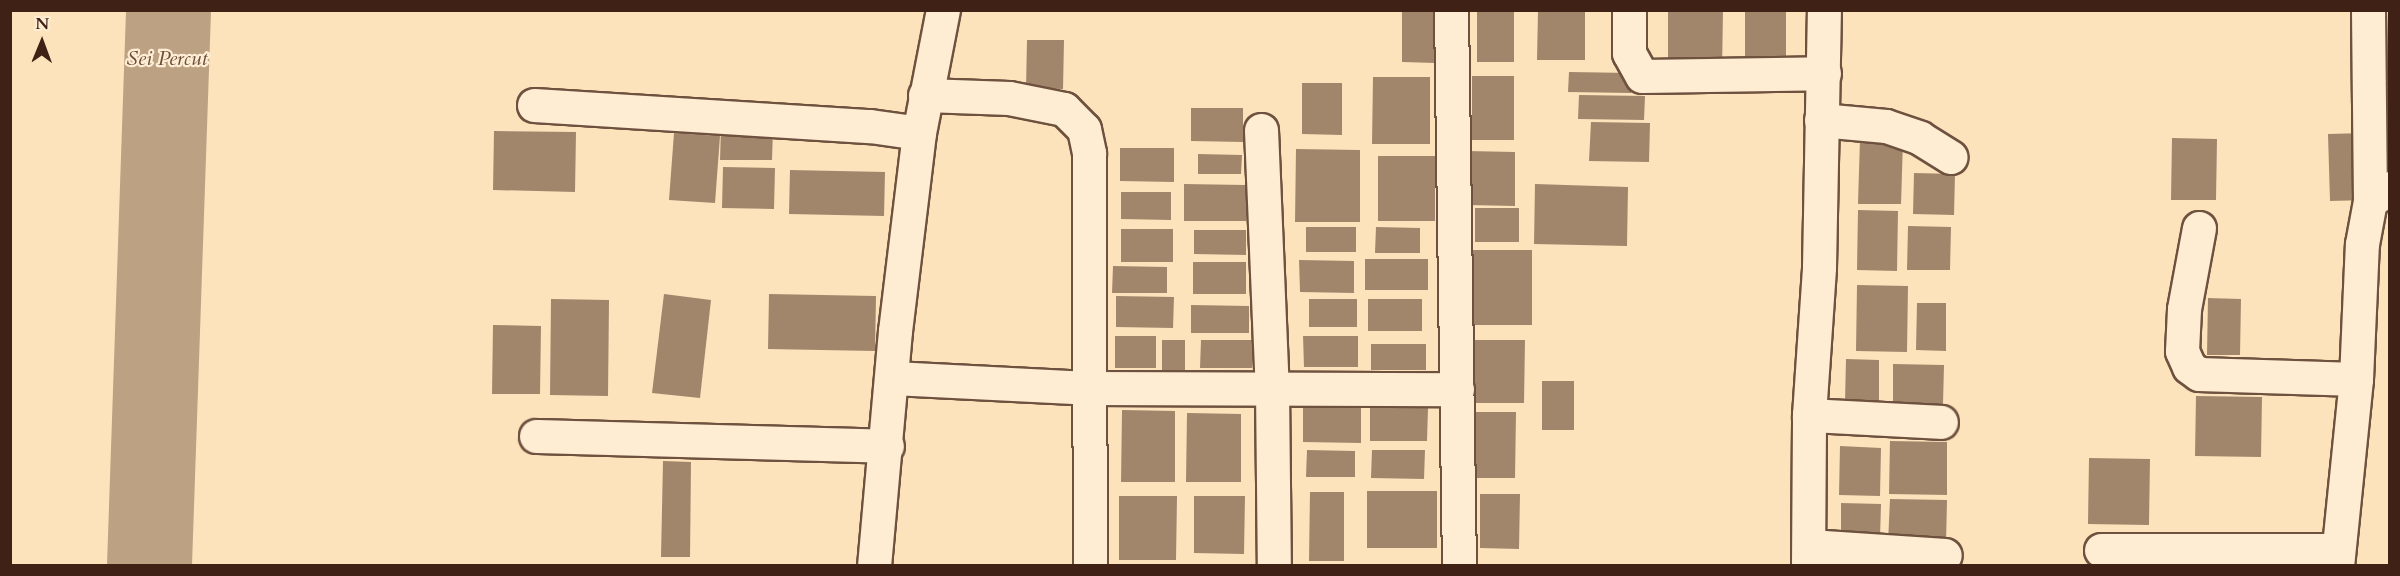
<!DOCTYPE html>
<html>
<head>
<meta charset="utf-8">
<style>
  body { margin:0 }
  #map { position:relative; width:2400px; height:576px; overflow:hidden; background:#fde3bb; font-family:Cardo,serif }
  div>[style] { position:absolute }
  .water>* { inset:0; background:#bca183 }
  .building>* { inset:0; background:#a2866c }
  .roads { filter:drop-shadow(2px 0 #6e523f) drop-shadow(-2px 0 #6e523f) drop-shadow(0 2px #6e523f) drop-shadow(0 -2px #6e523f) }
  .minor>* { height:33px; margin:-16.5px; padding:0 16.5px; transform-origin:16.5px; border-radius:16.5px; background:#feedd3 }
  span { translate:-50% -50%; white-space:nowrap; text-align:center; line-height:1.15; -webkit-text-stroke:4.5px #feedd3; paint-order:stroke }
  .water-label { font-size:21px; color:#6b4e3c; font-style:italic }
  .frame { position:absolute; inset:0; border:12px solid #3f2116; pointer-events:none }
  .north { position:absolute; left:12px; top:12px; width:60px; height:60px; -webkit-text-stroke:4px #feedd3; paint-order:stroke; rotate:1deg; font-size:16px; font-weight:700; line-height:24px; text-align:center; color:#3f2116 }
  .north::after { content:''; display:block; margin:auto; width:21px; height:27px; background:#3f2116; clip-path:polygon(50% 0,100% 100%,50% 72%,0 100%) }
</style>
</head>
<body>
<div id="map">
  <div class="water">
    <div style="clip-path:polygon(126px 11px,211px 11px,192px 565px,107px 565px)"></div>
  </div>
  <div class="building">
    <div style="clip-path:polygon(1402px 10px,1437px 10px,1436px 63px,1402px 62px)"></div>
    <div style="clip-path:polygon(1477px 10px,1514px 10px,1514px 62px,1477px 62px)"></div>
    <div style="clip-path:polygon(1538px 10px,1585px 10px,1585px 60px,1537px 60px)"></div>
    <div style="clip-path:polygon(1668px 10px,1723px 10px,1722px 71px,1668px 71px)"></div>
    <div style="clip-path:polygon(1745px 10px,1786px 10px,1786px 62px,1745px 62px)"></div>
    <div style="clip-path:polygon(1027px 40px,1064px 40px,1063px 89px,1026px 88px)"></div>
    <div style="clip-path:polygon(1569px 72px,1632px 73px,1631px 93px,1568px 92px)"></div>
    <div style="clip-path:polygon(1472px 76px,1514px 76px,1514px 140px,1472px 140px)"></div>
    <div style="clip-path:polygon(1373px 77px,1430px 77px,1430px 144px,1372px 144px)"></div>
    <div style="clip-path:polygon(1302px 83px,1342px 83px,1342px 135px,1302px 134px)"></div>
    <div style="clip-path:polygon(1579px 95px,1645px 96px,1644px 120px,1578px 119px)"></div>
    <div style="clip-path:polygon(1191px 108px,1243px 108px,1243px 142px,1191px 141px)"></div>
    <div style="clip-path:polygon(1591px 122px,1650px 123px,1649px 162px,1589px 161px)"></div>
    <div style="clip-path:polygon(721px 128px,773px 129px,772px 160px,720px 160px)"></div>
    <div style="clip-path:polygon(494px 131px,576px 132px,575px 192px,493px 190px)"></div>
    <div style="clip-path:polygon(674px 133px,720px 136px,715px 203px,669px 200px)"></div>
    <div style="clip-path:polygon(2366px 133px,2367px 200px,2330px 201px,2328px 134px)"></div>
    <div style="clip-path:polygon(2172px 138px,2217px 139px,2216px 200px,2171px 200px)"></div>
    <div style="clip-path:polygon(1860px 139px,1903px 140px,1901px 204px,1858px 204px)"></div>
    <div style="clip-path:polygon(1120px 148px,1174px 148px,1174px 182px,1120px 181px)"></div>
    <div style="clip-path:polygon(1296px 149px,1360px 150px,1360px 222px,1295px 222px)"></div>
    <div style="clip-path:polygon(1467px 151px,1515px 152px,1515px 206px,1467px 205px)"></div>
    <div style="clip-path:polygon(1198px 154px,1242px 155px,1241px 174px,1198px 174px)"></div>
    <div style="clip-path:polygon(1378px 156px,1435px 156px,1435px 221px,1378px 221px)"></div>
    <div style="clip-path:polygon(723px 167px,775px 168px,774px 209px,722px 208px)"></div>
    <div style="clip-path:polygon(790px 170px,885px 172px,884px 216px,789px 214px)"></div>
    <div style="clip-path:polygon(1914px 173px,1955px 174px,1954px 215px,1913px 214px)"></div>
    <div style="clip-path:polygon(1184px 184px,1246px 185px,1246px 221px,1184px 221px)"></div>
    <div style="clip-path:polygon(1535px 184px,1628px 187px,1627px 246px,1534px 244px)"></div>
    <div style="clip-path:polygon(1121px 192px,1171px 192px,1171px 220px,1121px 219px)"></div>
    <div style="clip-path:polygon(1475px 208px,1519px 208px,1519px 242px,1475px 242px)"></div>
    <div style="clip-path:polygon(1858px 210px,1898px 211px,1897px 271px,1857px 270px)"></div>
    <div style="clip-path:polygon(1908px 226px,1951px 227px,1950px 270px,1907px 270px)"></div>
    <div style="clip-path:polygon(1306px 227px,1356px 227px,1356px 252px,1306px 252px)"></div>
    <div style="clip-path:polygon(1376px 227px,1420px 228px,1420px 253px,1375px 253px)"></div>
    <div style="clip-path:polygon(1121px 229px,1173px 229px,1173px 262px,1121px 262px)"></div>
    <div style="clip-path:polygon(1194px 230px,1246px 230px,1246px 255px,1194px 254px)"></div>
    <div style="clip-path:polygon(1470px 250px,1532px 250px,1532px 325px,1469px 325px)"></div>
    <div style="clip-path:polygon(1365px 259px,1428px 259px,1428px 290px,1365px 290px)"></div>
    <div style="clip-path:polygon(1299px 260px,1354px 261px,1354px 293px,1300px 292px)"></div>
    <div style="clip-path:polygon(1193px 262px,1246px 262px,1246px 294px,1193px 294px)"></div>
    <div style="clip-path:polygon(1113px 266px,1167px 267px,1167px 293px,1112px 293px)"></div>
    <div style="clip-path:polygon(1857px 285px,1908px 286px,1907px 352px,1856px 351px)"></div>
    <div style="clip-path:polygon(664px 294px,711px 300px,700px 398px,652px 393px)"></div>
    <div style="clip-path:polygon(769px 294px,876px 296px,875px 351px,768px 349px)"></div>
    <div style="clip-path:polygon(1116px 296px,1174px 297px,1173px 328px,1116px 327px)"></div>
    <div style="clip-path:polygon(2208px 298px,2241px 299px,2240px 355px,2207px 355px)"></div>
    <div style="clip-path:polygon(551px 299px,609px 300px,608px 396px,550px 395px)"></div>
    <div style="clip-path:polygon(1309px 299px,1357px 299px,1357px 327px,1309px 327px)"></div>
    <div style="clip-path:polygon(1368px 299px,1422px 299px,1422px 331px,1368px 331px)"></div>
    <div style="clip-path:polygon(1917px 303px,1946px 303px,1946px 351px,1916px 350px)"></div>
    <div style="clip-path:polygon(1191px 305px,1249px 306px,1249px 333px,1191px 333px)"></div>
    <div style="clip-path:polygon(493px 325px,541px 326px,540px 394px,492px 394px)"></div>
    <div style="clip-path:polygon(1115px 336px,1156px 336px,1156px 368px,1115px 368px)"></div>
    <div style="clip-path:polygon(1303px 336px,1358px 336px,1358px 367px,1304px 367px)"></div>
    <div style="clip-path:polygon(1162px 340px,1185px 340px,1185px 370px,1162px 370px)"></div>
    <div style="clip-path:polygon(1201px 340px,1252px 340px,1252px 368px,1200px 368px)"></div>
    <div style="clip-path:polygon(1472px 340px,1525px 340px,1524px 403px,1471px 403px)"></div>
    <div style="clip-path:polygon(1371px 344px,1426px 344px,1426px 370px,1371px 370px)"></div>
    <div style="clip-path:polygon(1846px 359px,1879px 360px,1879px 403px,1845px 402px)"></div>
    <div style="clip-path:polygon(1893px 364px,1944px 365px,1943px 404px,1893px 403px)"></div>
    <div style="clip-path:polygon(1542px 381px,1574px 381px,1574px 430px,1542px 430px)"></div>
    <div style="clip-path:polygon(2196px 396px,2262px 397px,2261px 457px,2195px 456px)"></div>
    <div style="clip-path:polygon(1303px 406px,1361px 406px,1361px 443px,1303px 442px)"></div>
    <div style="clip-path:polygon(1370px 408px,1428px 408px,1427px 441px,1370px 441px)"></div>
    <div style="clip-path:polygon(1122px 410px,1175px 411px,1175px 482px,1121px 482px)"></div>
    <div style="clip-path:polygon(1471px 412px,1516px 412px,1515px 478px,1471px 478px)"></div>
    <div style="clip-path:polygon(1187px 413px,1241px 414px,1241px 482px,1186px 482px)"></div>
    <div style="clip-path:polygon(1890px 441px,1947px 442px,1947px 495px,1889px 494px)"></div>
    <div style="clip-path:polygon(1840px 446px,1881px 448px,1880px 496px,1839px 495px)"></div>
    <div style="clip-path:polygon(1307px 450px,1355px 451px,1355px 477px,1306px 477px)"></div>
    <div style="clip-path:polygon(1372px 450px,1425px 450px,1424px 479px,1371px 478px)"></div>
    <div style="clip-path:polygon(2089px 458px,2150px 459px,2149px 525px,2088px 524px)"></div>
    <div style="clip-path:polygon(663px 461px,691px 462px,690px 557px,661px 557px)"></div>
    <div style="clip-path:polygon(1367px 491px,1437px 491px,1437px 548px,1367px 548px)"></div>
    <div style="clip-path:polygon(1310px 492px,1344px 492px,1344px 561px,1309px 561px)"></div>
    <div style="clip-path:polygon(1480px 494px,1520px 494px,1519px 549px,1480px 548px)"></div>
    <div style="clip-path:polygon(1119px 496px,1177px 496px,1176px 560px,1119px 560px)"></div>
    <div style="clip-path:polygon(1194px 496px,1245px 496px,1244px 554px,1194px 553px)"></div>
    <div style="clip-path:polygon(1890px 499px,1947px 500px,1946px 544px,1888px 543px)"></div>
    <div style="clip-path:polygon(1841px 503px,1881px 504px,1880px 539px,1841px 538px)"></div>
  </div>
  <div class="roads">
    <div class="minor">
      <div style="left:1451px;top:10px;width:556px;rotate:89.18deg"></div>
      <div style="left:1629px;top:10px;width:43px;rotate:90deg"></div>
      <div style="left:1629px;top:53px;width:26px;rotate:61deg"></div>
      <div style="left:1642px;top:76px;width:182px;rotate:-0.9deg"></div>
      <div style="left:2368px;top:10px;width:191px;rotate:89.4deg"></div>
      <div style="left:925px;top:95px;width:84px;rotate:2deg"></div>
      <div style="left:1009px;top:98px;width:56px;rotate:11.3deg"></div>
      <div style="left:1064px;top:109px;width:28px;rotate:45deg"></div>
      <div style="left:1084px;top:129px;width:25px;rotate:78deg"></div>
      <div style="left:1089px;top:153px;width:413px;rotate:89.9deg"></div>
      <div style="left:534px;top:105px;width:337px;rotate:3.6deg"></div>
      <div style="left:870px;top:126px;width:49px;rotate:8.1deg"></div>
      <div style="left:1821px;top:120px;width:65px;rotate:5.3deg"></div>
      <div style="left:1886px;top:126px;width:36px;rotate:19deg"></div>
      <div style="left:1920px;top:138px;width:36px;rotate:32deg"></div>
      <div style="left:1261px;top:130px;width:258px;rotate:87.6deg"></div>
      <div style="left:1272px;top:388px;width:178px;rotate:89.4deg"></div>
      <div style="left:2199px;top:228px;width:82px;rotate:100.5deg"></div>
      <div style="left:2184px;top:309px;width:42px;rotate:92.7deg"></div>
      <div style="left:2182px;top:351px;width:17px;rotate:66deg"></div>
      <div style="left:2189px;top:367px;width:12px;rotate:35deg"></div>
      <div style="left:2199px;top:374px;width:157px;rotate:1.8deg"></div>
      <div style="left:893px;top:378px;width:195px;rotate:2.9deg"></div>
      <div style="left:1088px;top:388px;width:369px;rotate:0.2deg"></div>
      <div style="left:1809px;top:415px;width:132px;rotate:3deg"></div>
      <div style="left:536px;top:436px;width:351px;rotate:1.6deg"></div>
      <div style="left:1809px;top:546px;width:136px;rotate:3.8deg"></div>
      <div style="left:2101px;top:550px;width:237px"></div>
      <div style="left:874px;top:566px;width:236px;rotate:-84.9deg"></div>
      <div style="left:895px;top:331px;width:199px;rotate:-83.1deg"></div>
      <div style="left:919px;top:133px;width:125px;rotate:-79deg"></div>
      <div style="left:1808px;top:566px;width:151px;rotate:-89.6deg"></div>
      <div style="left:1809px;top:415px;width:148px;rotate:-86.1deg"></div>
      <div style="left:1819px;top:267px;width:257px;rotate:-88.9deg"></div>
      <div style="left:2337px;top:566px;width:188px;rotate:-84.2deg"></div>
      <div style="left:2356px;top:379px;width:135px;rotate:-87.5deg"></div>
      <div style="left:2362px;top:244px;width:44px;rotate:-79.5deg"></div>
      <div style="left:2370px;top:201px;width:24px;rotate:-33deg"></div>
    </div>
  </div>
  <div class="water-label">
    <span style="left:167px;top:59px">Sei Percut</span>
  </div>
  <div class="frame"></div>
  <div class="north">N</div>
</div>
</body>
</html>
